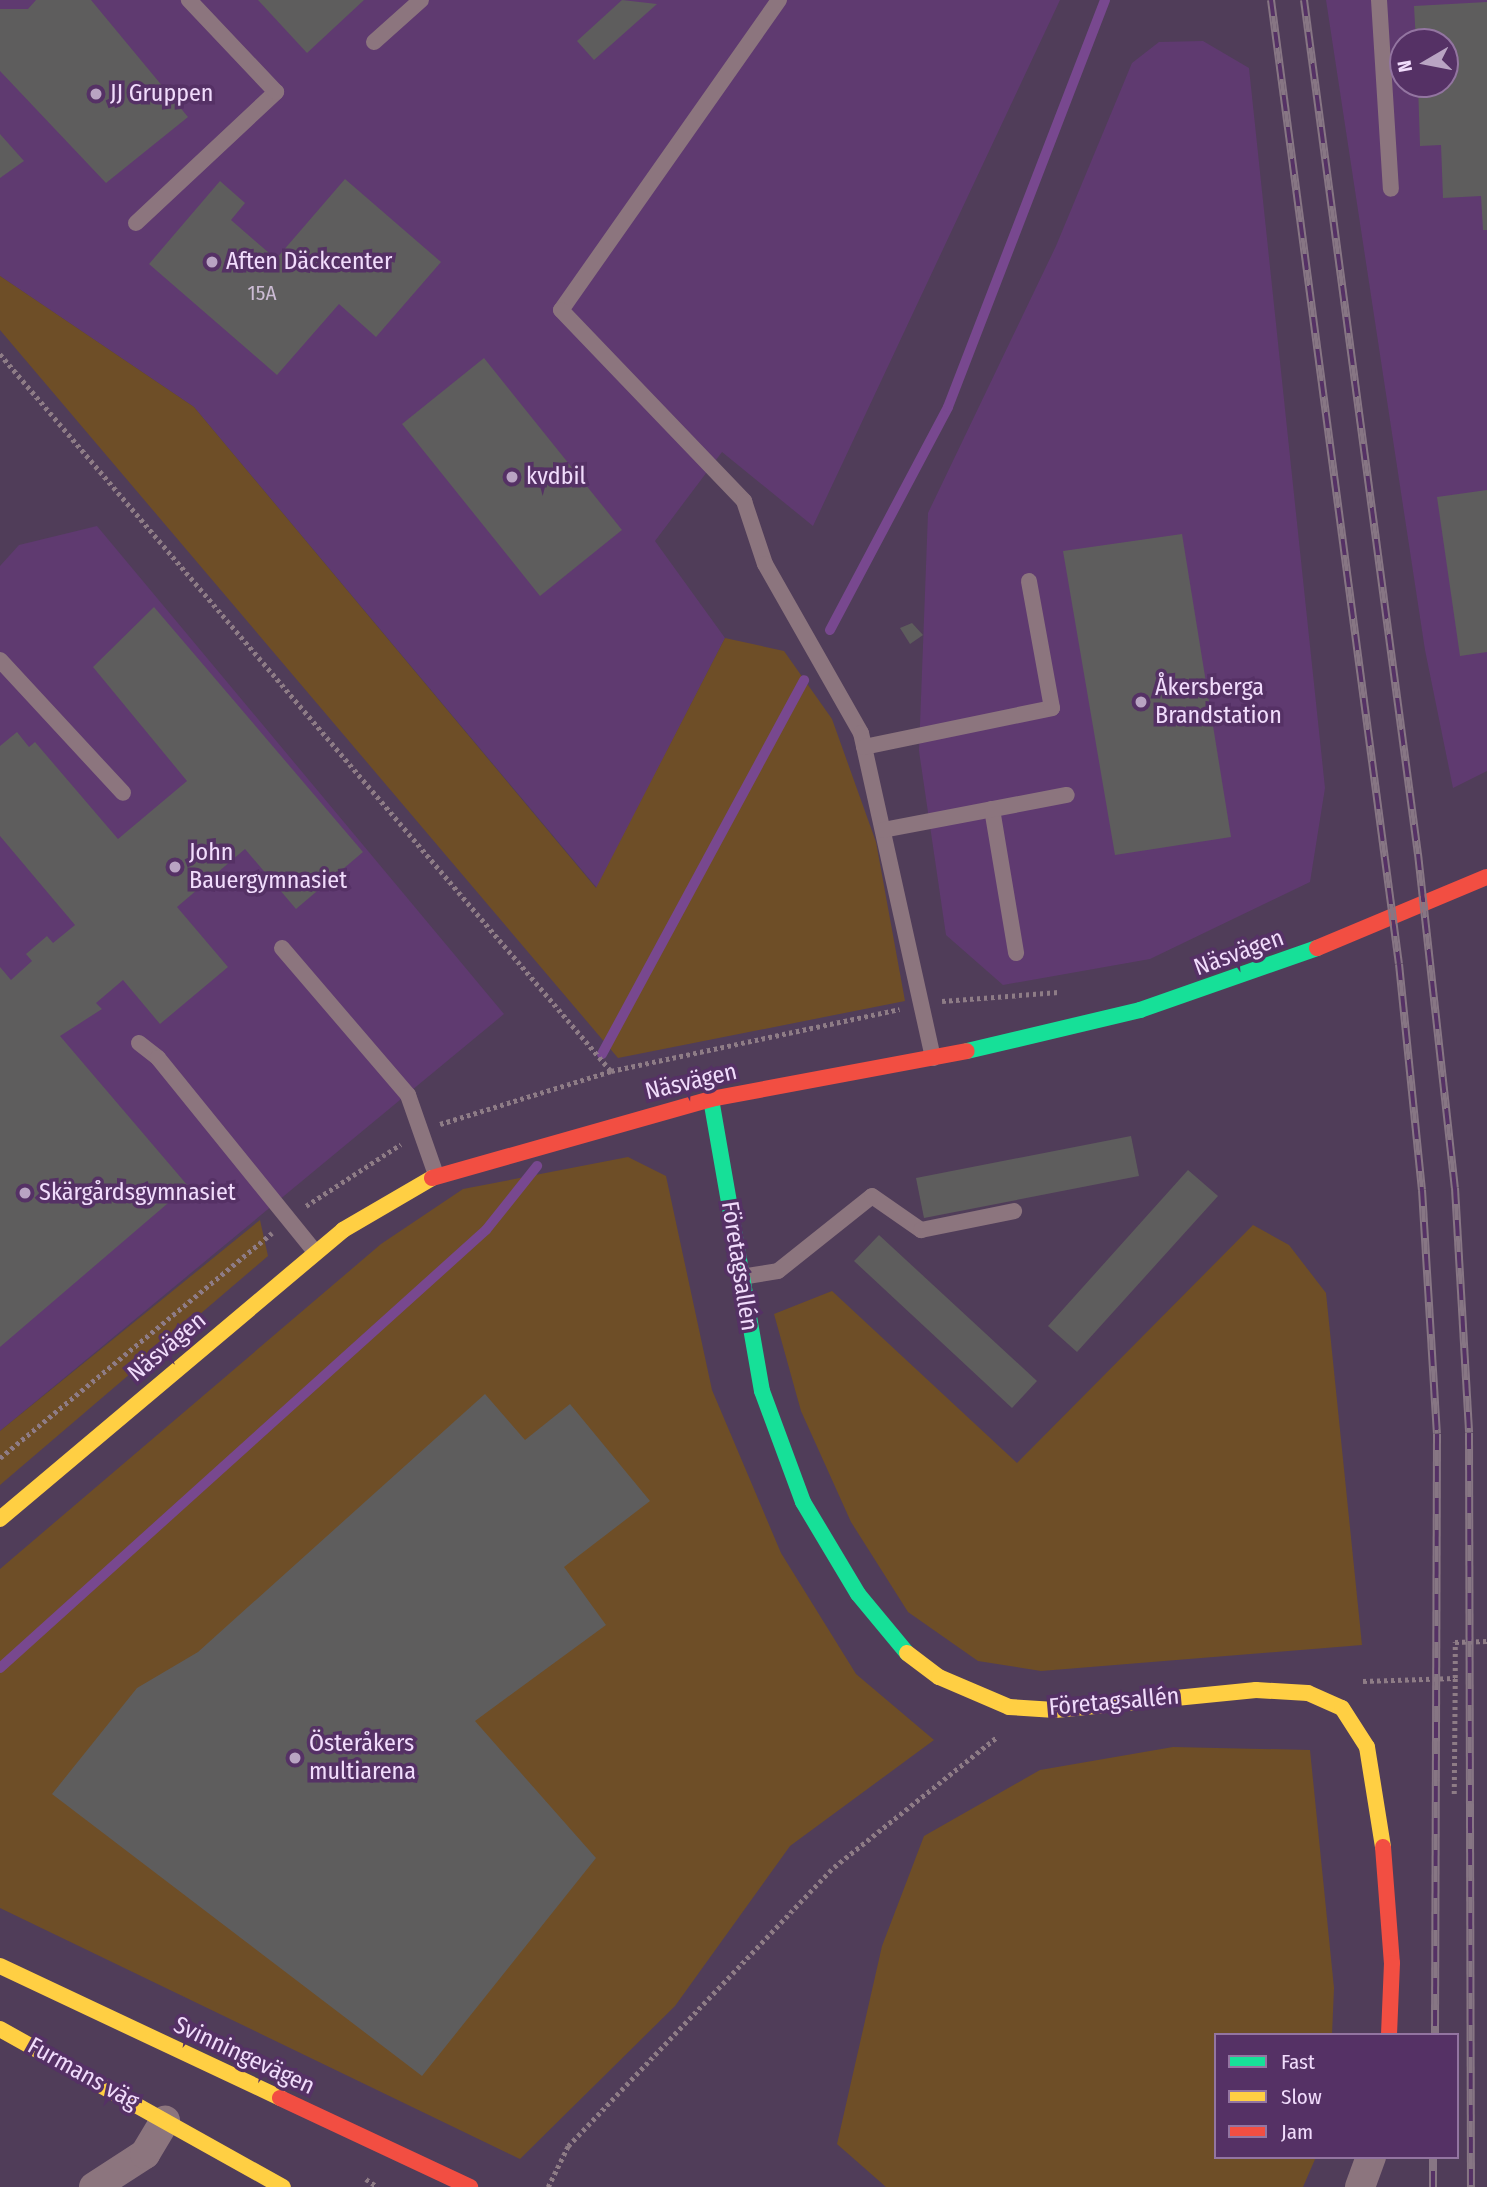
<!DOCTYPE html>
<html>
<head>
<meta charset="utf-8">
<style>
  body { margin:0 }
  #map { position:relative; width:1487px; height:2187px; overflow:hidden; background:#503d59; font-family:"Fira Sans Condensed",sans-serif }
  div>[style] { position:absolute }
  .built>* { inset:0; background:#5f3a70 }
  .green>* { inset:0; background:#6e4e27 }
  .stream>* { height:10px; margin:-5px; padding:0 5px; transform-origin:5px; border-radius:5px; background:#78488f }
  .building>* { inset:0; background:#5e5d5d }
  .path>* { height:4.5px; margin-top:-2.25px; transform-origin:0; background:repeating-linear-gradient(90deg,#8e7c86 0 3.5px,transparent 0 7px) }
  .lane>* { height:16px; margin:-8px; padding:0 8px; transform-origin:8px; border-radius:8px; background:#8c757e }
  .street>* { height:30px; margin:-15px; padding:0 15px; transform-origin:15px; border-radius:15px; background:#8c757e }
  .fast>* { height:16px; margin:-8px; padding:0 8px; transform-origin:8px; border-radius:8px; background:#16e098 }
  .slow>* { height:16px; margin:-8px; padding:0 8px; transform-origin:8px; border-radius:8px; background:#ffcf43 }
  .jam>* { height:16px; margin:-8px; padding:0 8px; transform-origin:8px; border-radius:8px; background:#f24e42 }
  .rail>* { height:8px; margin-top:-4px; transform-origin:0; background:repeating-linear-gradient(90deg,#553165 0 16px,#877684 0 32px); box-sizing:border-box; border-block:2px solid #877684 }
  .dots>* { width:19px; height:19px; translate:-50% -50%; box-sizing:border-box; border:4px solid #553165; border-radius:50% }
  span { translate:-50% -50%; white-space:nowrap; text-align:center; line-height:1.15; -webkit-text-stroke:7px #553165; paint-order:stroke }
  .number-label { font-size:21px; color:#ccbcd4 }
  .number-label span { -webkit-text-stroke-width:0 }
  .poi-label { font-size:24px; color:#f1dcfc }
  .left { translate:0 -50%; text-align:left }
  .street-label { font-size:24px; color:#f1dcfc }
  .legend { position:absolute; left:1214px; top:2033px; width:245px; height:126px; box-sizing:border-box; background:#553165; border:2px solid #9375a1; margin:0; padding:9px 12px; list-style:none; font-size:21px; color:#f1dcfc }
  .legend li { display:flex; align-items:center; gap:14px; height:35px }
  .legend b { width:35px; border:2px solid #9375a1 }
  .north { position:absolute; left:1389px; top:28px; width:70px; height:70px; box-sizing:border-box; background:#553165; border:2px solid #9375a1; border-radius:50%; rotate:260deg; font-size:19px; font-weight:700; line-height:28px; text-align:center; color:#f1dcfc }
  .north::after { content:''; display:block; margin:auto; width:24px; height:32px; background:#b9a4c3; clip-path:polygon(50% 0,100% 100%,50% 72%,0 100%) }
</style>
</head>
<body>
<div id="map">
  <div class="built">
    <div style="clip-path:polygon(0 0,1060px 0,813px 526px,722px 452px,655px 541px,725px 638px,597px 888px,194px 407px,0 276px)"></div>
    <div style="clip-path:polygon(evenodd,1326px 0,1487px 0,1487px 771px,1453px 788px,1425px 650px,1326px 0,1403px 42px,1445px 42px,1445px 84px,1403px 84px,1403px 42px)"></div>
    <div style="clip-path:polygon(1203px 41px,1249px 68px,1325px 788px,1310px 882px,1150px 959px,1003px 985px,946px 935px,919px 751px,928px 513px,1056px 246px,1132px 63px,1159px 42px)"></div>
    <div style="clip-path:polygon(97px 526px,504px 1014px,0 1431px,0 566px,19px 545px)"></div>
  </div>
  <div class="green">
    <div style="clip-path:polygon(0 276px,194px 407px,596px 888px,725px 638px,784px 651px,832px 719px,876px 842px,905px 1001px,618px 1058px,0 330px)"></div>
    <div style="clip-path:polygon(628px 1157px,666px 1176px,712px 1390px,781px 1553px,856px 1674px,934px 1740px,790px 1846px,675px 2006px,520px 2159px,0 1908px,0 1569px,381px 1244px,463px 1189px)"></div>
    <div style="clip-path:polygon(260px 1220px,268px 1256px,0 1485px,0 1431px)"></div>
    <div style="clip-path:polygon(1253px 1225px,1289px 1245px,1326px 1293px,1362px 1645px,1041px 1671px,978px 1661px,908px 1612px,851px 1522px,801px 1411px,774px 1314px,832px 1291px,1017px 1463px)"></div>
    <div style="clip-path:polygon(1173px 1747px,1310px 1750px,1334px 1988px,1332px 2035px,1216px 2035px,1216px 2157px,1316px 2157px,1303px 2187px,886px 2187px,837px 2144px,882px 1946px,924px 1836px,1040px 1770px)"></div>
  </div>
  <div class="stream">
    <div style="left:830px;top:630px;width:252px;rotate:-62.1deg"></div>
    <div style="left:948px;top:407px;width:436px;rotate:-68.9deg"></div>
    <div style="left:602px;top:1054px;width:425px;rotate:-61.6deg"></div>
    <div style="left:0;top:1668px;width:654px;rotate:-42.03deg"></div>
    <div style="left:486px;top:1230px;width:82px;rotate:-51.4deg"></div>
  </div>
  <div class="building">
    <div style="clip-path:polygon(36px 0,91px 0,188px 117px,106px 183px,0 71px,0 9px,28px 9px)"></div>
    <div style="clip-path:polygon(258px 0,364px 0,307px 53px)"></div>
    <div style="clip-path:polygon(622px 0,657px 4px,594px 60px,577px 41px)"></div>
    <div style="clip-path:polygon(1487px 2px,1487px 230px,1483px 230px,1481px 196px,1443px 198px,1441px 145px,1420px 146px,1418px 84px,1445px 84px,1445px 42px,1416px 42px,1414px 6px)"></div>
    <div style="clip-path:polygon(0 134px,24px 161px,0 178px)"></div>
    <div style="clip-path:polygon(345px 179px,441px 262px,376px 337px,339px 304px,277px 375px,149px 264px,220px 181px,245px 203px,231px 220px,276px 259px)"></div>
    <div style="clip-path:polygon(484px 358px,622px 530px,540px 596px,402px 424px)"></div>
    <div style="clip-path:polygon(1487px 490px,1487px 652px,1460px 656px,1437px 497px)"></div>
    <div style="clip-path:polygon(1182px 534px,1231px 837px,1115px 855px,1063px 551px)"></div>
    <div style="clip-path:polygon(154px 607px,363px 852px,296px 909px,245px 849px,177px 907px,228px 967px,160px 1024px,123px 980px,96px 1003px,102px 1009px,60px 1036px,188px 1186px,0 1347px,0 967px,11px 980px,32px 961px,26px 954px,47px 936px,53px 943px,75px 925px,0 836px,0 746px,17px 732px,29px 747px,35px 742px,118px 839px,187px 781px,93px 667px)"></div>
    <div style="clip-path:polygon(912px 623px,923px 635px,910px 644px,900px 628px)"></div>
    <div style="clip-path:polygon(1131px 1136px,1139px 1176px,924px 1218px,916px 1178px)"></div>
    <div style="clip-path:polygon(1188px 1170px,1218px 1196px,1077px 1352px,1048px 1326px)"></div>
    <div style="clip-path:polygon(879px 1235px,1037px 1381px,1012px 1408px,854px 1261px)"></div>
    <div style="clip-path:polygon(485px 1394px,525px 1440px,570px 1404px,650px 1501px,564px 1567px,606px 1625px,475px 1721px,596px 1858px,422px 2076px,52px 1794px,137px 1688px,198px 1652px)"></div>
  </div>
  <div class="path">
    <div style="left:0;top:354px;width:942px;rotate:49.56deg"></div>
    <div style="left:942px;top:1001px;width:117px;rotate:-4.4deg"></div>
    <div style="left:440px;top:1124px;width:179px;rotate:-17.2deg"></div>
    <div style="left:611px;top:1071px;width:295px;rotate:-12.1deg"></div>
    <div style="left:306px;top:1206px;width:113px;rotate:-33.1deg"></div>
    <div style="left:0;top:1458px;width:353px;rotate:-39.6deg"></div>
    <div style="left:1363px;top:1681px;width:92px;rotate:-1.9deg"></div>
    <div style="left:1455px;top:1678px;width:36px;rotate:-90deg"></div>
    <div style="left:1455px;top:1642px;width:32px;rotate:-2deg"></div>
    <div style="left:1454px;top:1794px;width:116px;rotate:-89.5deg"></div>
    <div style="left:366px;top:2179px;width:14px;rotate:34deg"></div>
    <div style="left:548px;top:2187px;width:46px;rotate:-64deg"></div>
    <div style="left:568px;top:2146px;width:385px;rotate:-46.4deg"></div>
    <div style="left:834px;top:1867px;width:208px;rotate:-38.6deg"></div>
  </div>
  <div class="lane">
    <div style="left:779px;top:0;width:379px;rotate:125.1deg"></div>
    <div style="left:561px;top:310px;width:265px;rotate:46.2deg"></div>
    <div style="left:744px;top:501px;width:66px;rotate:71.6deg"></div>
    <div style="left:765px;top:564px;width:194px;rotate:60.4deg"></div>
    <div style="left:861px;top:733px;width:333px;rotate:77.5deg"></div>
    <div style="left:1379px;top:0;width:189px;rotate:86.4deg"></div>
    <div style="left:374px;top:42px;width:63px;rotate:-41.8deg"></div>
    <div style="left:136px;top:223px;width:192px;rotate:-43.1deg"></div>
    <div style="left:276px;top:92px;width:127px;rotate:-133.4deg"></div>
    <div style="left:0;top:660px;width:181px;rotate:47.2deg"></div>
    <div style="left:864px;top:747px;width:192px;rotate:-11.7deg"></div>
    <div style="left:1052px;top:708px;width:129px;rotate:-100.3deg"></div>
    <div style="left:992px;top:809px;width:146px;rotate:80.5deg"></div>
    <div style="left:883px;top:830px;width:187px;rotate:-10.8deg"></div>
    <div style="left:282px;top:948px;width:194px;rotate:49.4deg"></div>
    <div style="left:408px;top:1095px;width:85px;rotate:70.7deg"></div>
    <div style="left:139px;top:1043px;width:24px;rotate:38deg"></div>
    <div style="left:158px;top:1058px;width:250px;rotate:51deg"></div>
    <div style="left:741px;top:1277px;width:37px;rotate:-9deg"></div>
    <div style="left:778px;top:1271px;width:120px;rotate:-38.6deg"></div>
    <div style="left:872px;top:1196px;width:60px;rotate:34.8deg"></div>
    <div style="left:921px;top:1230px;width:95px;rotate:-11.5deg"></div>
  </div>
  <div class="street">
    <div style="left:94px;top:2187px;width:61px;rotate:-32.9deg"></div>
    <div style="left:145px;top:2154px;width:39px;rotate:-59deg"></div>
    <div style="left:1360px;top:2187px;width:32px;rotate:-70deg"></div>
  </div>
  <div class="fast">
    <div style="left:967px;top:1051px;width:178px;rotate:-13.3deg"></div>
    <div style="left:1140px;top:1010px;width:188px;rotate:-19.3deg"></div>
    <div style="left:711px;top:1099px;width:296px;rotate:80.1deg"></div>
    <div style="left:762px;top:1391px;width:118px;rotate:69.7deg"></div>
    <div style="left:803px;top:1502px;width:107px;rotate:59.1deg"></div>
    <div style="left:858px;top:1594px;width:77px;rotate:50.3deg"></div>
  </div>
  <div class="slow">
    <div style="left:0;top:1519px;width:449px;rotate:-40.1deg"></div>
    <div style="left:343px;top:1230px;width:103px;rotate:-30.3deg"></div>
    <div style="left:907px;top:1653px;width:40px;rotate:37deg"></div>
    <div style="left:939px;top:1677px;width:76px;rotate:23.2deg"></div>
    <div style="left:1009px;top:1707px;width:46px;rotate:3.7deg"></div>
    <div style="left:1055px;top:1710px;width:202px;rotate:-5.7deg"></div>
    <div style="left:1256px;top:1690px;width:52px;rotate:3.3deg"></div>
    <div style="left:1308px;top:1693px;width:37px;rotate:24deg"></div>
    <div style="left:1342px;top:1708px;width:46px;rotate:57.3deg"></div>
    <div style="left:1367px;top:1747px;width:101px;rotate:80.9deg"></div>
    <div style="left:0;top:1966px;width:310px;rotate:25.2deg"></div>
    <div style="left:0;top:2029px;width:324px;rotate:29.2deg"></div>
  </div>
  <div class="jam">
    <div style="left:1317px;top:948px;width:184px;rotate:-22.7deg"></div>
    <div style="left:432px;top:1178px;width:290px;rotate:-15.8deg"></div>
    <div style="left:711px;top:1099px;width:260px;rotate:-10.6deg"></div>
    <div style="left:1383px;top:1847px;width:116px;rotate:85.6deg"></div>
    <div style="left:1392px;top:1963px;width:72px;rotate:92.4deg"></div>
    <div style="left:280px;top:2098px;width:210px;rotate:25.1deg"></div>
  </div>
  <div class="rail">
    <div style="left:1271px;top:0;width:972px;rotate:82.44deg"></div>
    <div style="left:1399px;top:964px;width:227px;rotate:84.2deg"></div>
    <div style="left:1422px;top:1190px;width:244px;rotate:86.5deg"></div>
    <div style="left:1437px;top:1434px;width:601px;rotate:90.19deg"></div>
    <div style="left:1304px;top:0;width:862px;rotate:82.4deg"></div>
    <div style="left:1418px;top:854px;width:336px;rotate:83.7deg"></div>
    <div style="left:1455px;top:1188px;width:245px;rotate:86.7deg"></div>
    <div style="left:1469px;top:1433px;width:754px;rotate:89.85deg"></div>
    <div style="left:1433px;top:2187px;width:30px;rotate:-90deg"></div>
  </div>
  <div class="dots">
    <div style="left:96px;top:94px;background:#b9a4c3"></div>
    <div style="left:212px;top:262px;background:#b9a4c3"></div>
    <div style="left:512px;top:477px;background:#b9a4c3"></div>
    <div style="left:1141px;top:702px;background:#b9a4c3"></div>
    <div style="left:175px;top:867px;background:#b9a4c3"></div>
    <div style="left:25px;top:1193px;background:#b9a4c3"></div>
    <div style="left:295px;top:1758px;background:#b9a4c3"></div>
  </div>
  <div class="number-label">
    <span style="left:262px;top:293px">15A</span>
  </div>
  <div class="poi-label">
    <span class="left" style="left:110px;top:94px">JJ Gruppen</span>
    <span class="left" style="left:226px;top:262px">Aften Däckcenter</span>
    <span class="left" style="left:526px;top:477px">kvdbil</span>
    <span class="left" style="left:1155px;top:702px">Åkersberga<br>Brandstation</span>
    <span class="left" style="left:189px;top:867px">John<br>Bauergymnasiet</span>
    <span class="left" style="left:39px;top:1193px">Skärgårdsgymnasiet</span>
    <span class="left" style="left:309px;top:1758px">Österåkers<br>multiarena</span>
  </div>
  <div class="street-label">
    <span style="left:1239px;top:953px;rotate:-20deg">Näsvägen</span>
    <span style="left:691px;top:1082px;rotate:-13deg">Näsvägen</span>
    <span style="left:739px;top:1266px;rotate:81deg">Företagsallén</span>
    <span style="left:167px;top:1347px;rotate:-40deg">Näsvägen</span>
    <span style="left:1114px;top:1702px;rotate:-5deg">Företagsallén</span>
    <span style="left:244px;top:2056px;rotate:25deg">Svinningevägen</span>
    <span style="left:83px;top:2074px;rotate:29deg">Furmans väg</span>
  </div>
  <ul class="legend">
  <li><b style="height:9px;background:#16e098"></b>Fast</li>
  <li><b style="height:9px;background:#ffcf43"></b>Slow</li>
  <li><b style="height:9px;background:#f24e42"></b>Jam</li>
  </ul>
  <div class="north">N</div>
</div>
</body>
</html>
